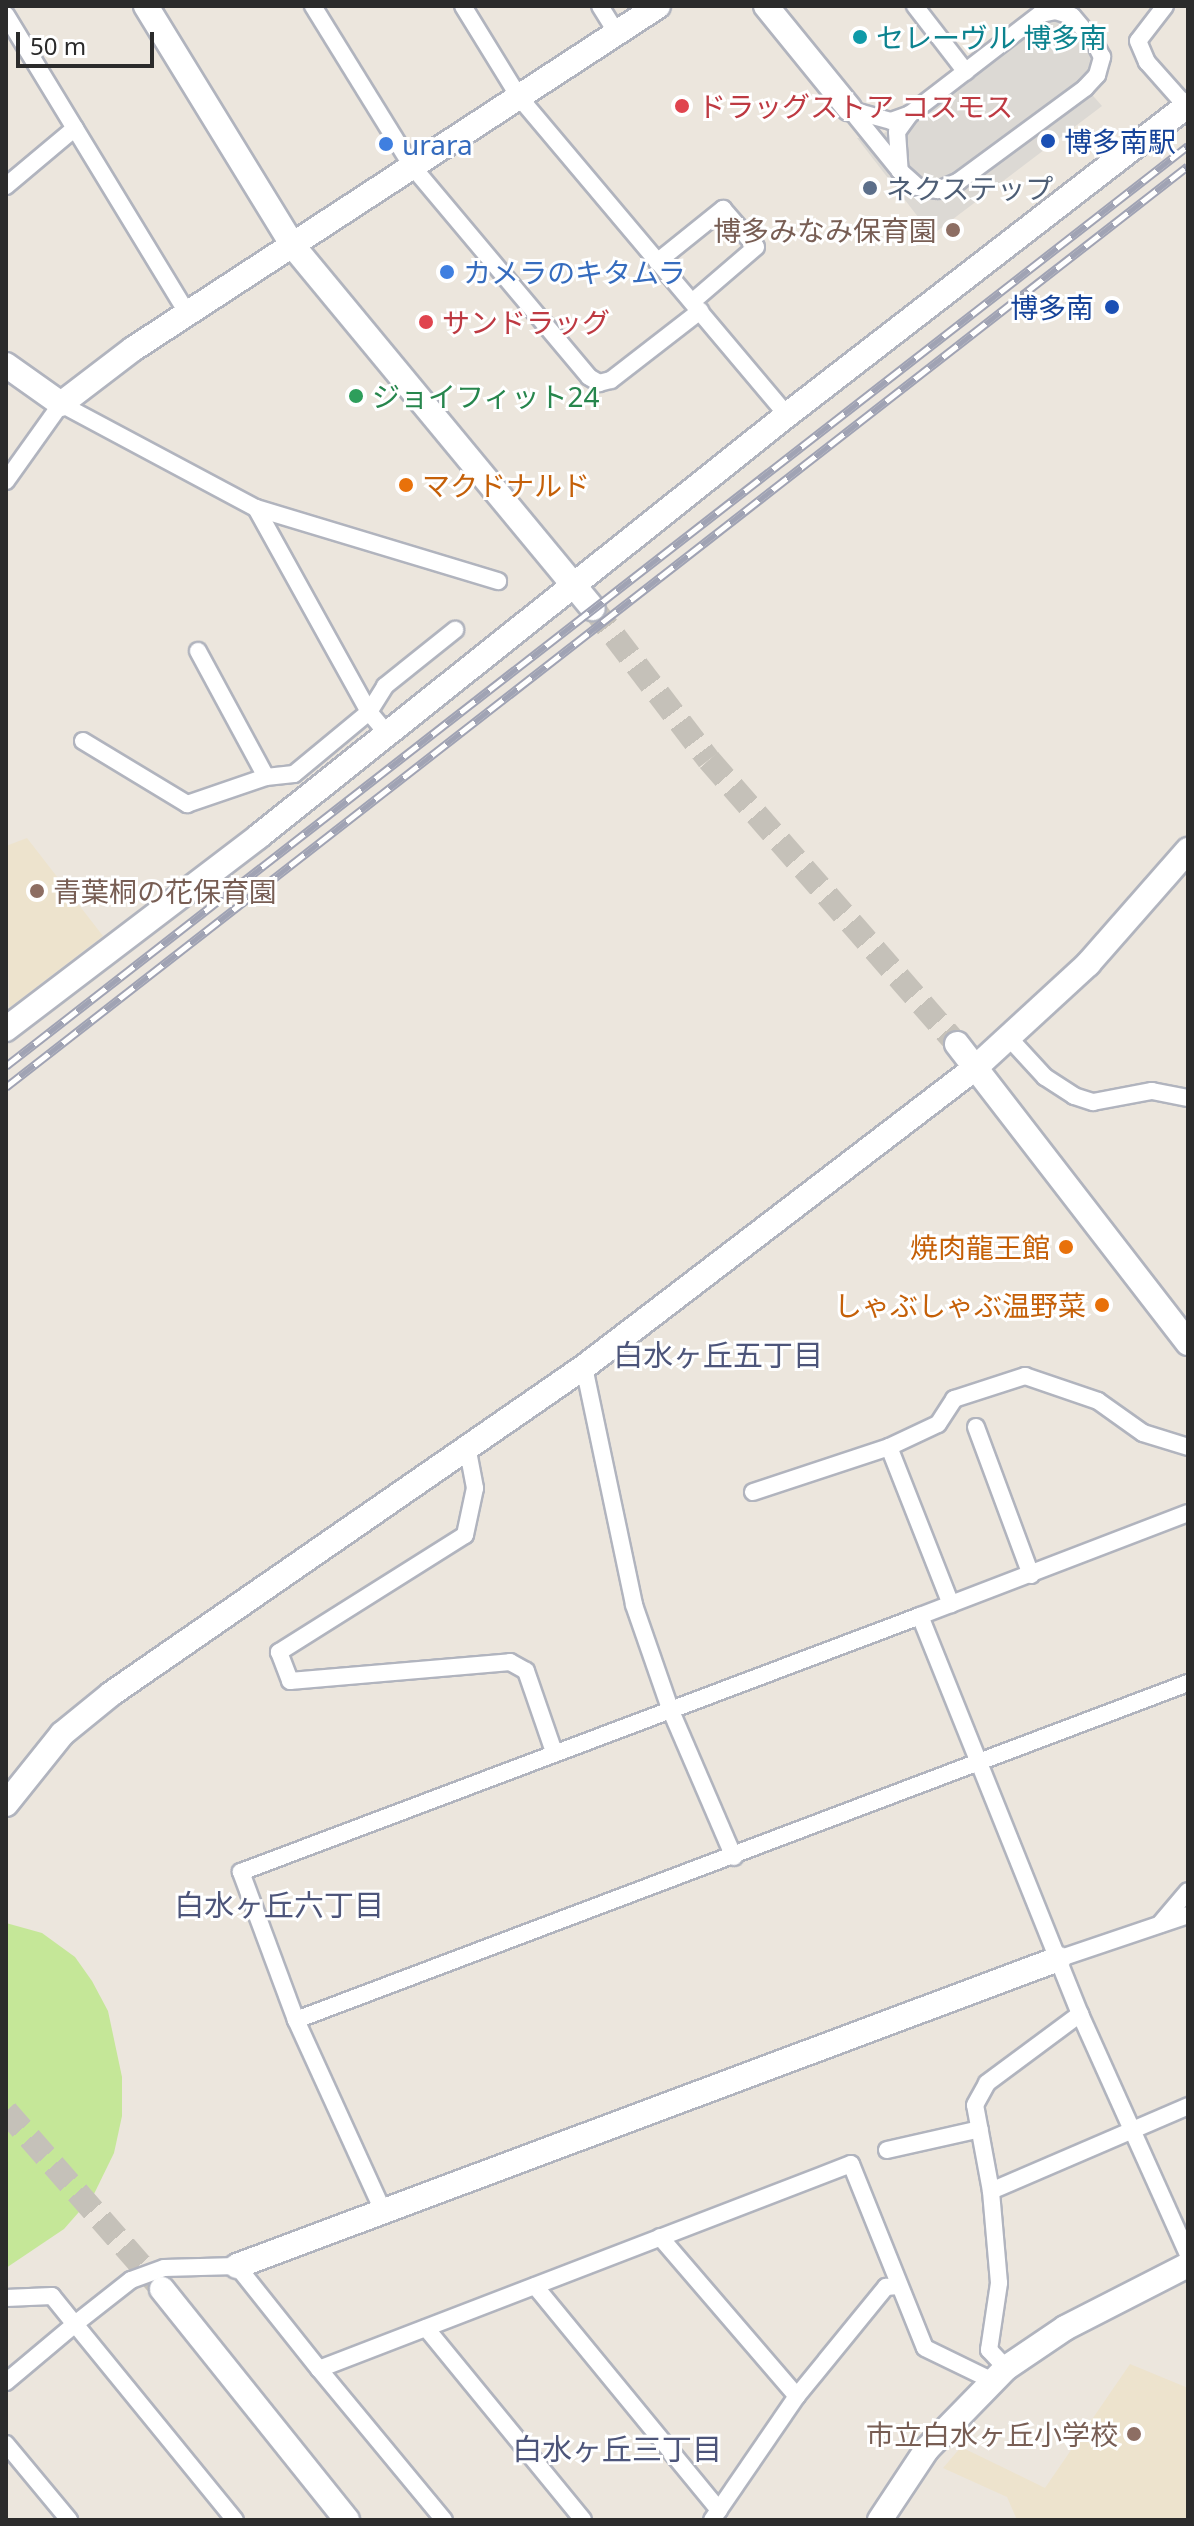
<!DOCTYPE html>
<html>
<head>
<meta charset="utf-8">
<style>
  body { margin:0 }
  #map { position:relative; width:1194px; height:2526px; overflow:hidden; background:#ece6dd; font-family:"Noto Sans","Noto Sans JP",sans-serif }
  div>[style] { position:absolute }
  .education>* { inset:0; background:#ede3cd }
  .pitch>* { inset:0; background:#c5e798 }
  .plaza>* { inset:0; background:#dcd9d4 }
  .secondary-tunnel>* { height:24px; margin-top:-12px; transform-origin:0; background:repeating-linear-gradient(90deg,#c5c1b9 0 24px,transparent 0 36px) }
  .roads { filter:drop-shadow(2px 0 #b1b4be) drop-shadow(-2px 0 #b1b4be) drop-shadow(0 2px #b1b4be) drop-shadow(0 -2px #b1b4be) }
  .street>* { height:16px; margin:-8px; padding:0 8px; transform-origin:8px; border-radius:8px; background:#fff }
  .secondary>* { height:24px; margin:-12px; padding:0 12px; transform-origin:12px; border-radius:12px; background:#fff }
  .rail>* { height:9px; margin-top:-4.5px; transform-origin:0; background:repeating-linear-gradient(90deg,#fff 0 18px,#a0a3b4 0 36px); box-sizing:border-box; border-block:2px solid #a0a3b4 }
  .dots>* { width:22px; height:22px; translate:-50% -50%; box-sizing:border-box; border:4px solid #fff; border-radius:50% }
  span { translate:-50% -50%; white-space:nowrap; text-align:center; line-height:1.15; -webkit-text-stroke:6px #fff; paint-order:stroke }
  .culture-label { font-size:28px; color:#0d838f }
  .left { translate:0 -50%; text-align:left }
  .health-label { font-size:28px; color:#be3a42 }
  .transit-label { font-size:28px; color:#164399 }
  .right { translate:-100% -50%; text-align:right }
  .shop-label { font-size:28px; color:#366cbe }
  .service-label { font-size:28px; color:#4e5e75 }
  .education-label { font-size:28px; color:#785e54 }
  .leisure-label { font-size:28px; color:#27864d }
  .food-label { font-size:28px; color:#c56008 }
  .neighbourhood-label { font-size:30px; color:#4d557a }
  .frame { position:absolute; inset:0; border:8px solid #2b2b2b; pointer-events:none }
  .scale { position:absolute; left:16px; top:32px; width:138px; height:36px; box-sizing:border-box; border:4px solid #2b2b2b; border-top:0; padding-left:10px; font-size:24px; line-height:28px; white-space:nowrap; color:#2b2b2b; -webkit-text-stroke:6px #fff; paint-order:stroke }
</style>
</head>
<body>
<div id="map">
  <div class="education">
    <div style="clip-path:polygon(27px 838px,103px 936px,9px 1008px,6px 846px)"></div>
    <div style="clip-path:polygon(1130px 2364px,1188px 2388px,1188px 2520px,1017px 2520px,1007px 2497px,943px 2468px,961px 2447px,1045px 2488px)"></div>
  </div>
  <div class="pitch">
    <div style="clip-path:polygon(6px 1923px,42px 1933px,75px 1957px,92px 1981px,108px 2011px,122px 2077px,122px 2116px,114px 2153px,93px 2196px,64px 2229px,6px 2268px)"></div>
  </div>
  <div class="plaza">
    <div style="clip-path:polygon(1040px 16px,1057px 17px,1070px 25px,1109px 74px,1088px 90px,1102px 106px,932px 235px,857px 138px,879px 137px)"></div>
  </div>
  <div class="secondary-tunnel">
    <div style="left:593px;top:608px;width:191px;rotate:52.7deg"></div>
    <div style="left:709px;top:760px;width:377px;rotate:48.9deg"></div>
    <div style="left:6px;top:2111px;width:237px;rotate:48.8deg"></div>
  </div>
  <div class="roads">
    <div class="street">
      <div style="left:313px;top:6px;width:188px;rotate:58.3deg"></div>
      <div style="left:412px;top:166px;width:275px;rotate:50deg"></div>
      <div style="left:589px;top:377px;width:12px;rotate:31deg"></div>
      <div style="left:599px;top:383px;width:12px;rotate:-14deg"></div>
      <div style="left:611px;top:380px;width:113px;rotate:-37.8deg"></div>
      <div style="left:463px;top:6px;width:107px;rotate:58.4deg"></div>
      <div style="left:519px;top:97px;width:416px;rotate:49.9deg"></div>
      <div style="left:600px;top:6px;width:32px;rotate:58deg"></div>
      <div style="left:915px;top:6px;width:83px;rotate:52.3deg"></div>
      <div style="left:1165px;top:6px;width:44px;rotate:127.6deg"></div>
      <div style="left:1138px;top:41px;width:23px;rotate:67deg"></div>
      <div style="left:1147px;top:62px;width:59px;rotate:48.4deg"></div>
      <div style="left:6px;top:15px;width:349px;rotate:58.7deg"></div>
      <div style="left:849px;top:108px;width:81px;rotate:51deg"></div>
      <div style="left:900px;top:171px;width:24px;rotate:42deg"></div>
      <div style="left:918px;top:187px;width:20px;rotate:9deg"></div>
      <div style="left:938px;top:190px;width:23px;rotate:-23deg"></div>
      <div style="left:959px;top:181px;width:157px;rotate:-36.4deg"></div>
      <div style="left:1085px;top:88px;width:18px;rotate:-47deg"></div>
      <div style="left:1097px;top:75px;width:19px;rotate:-74deg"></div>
      <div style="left:1102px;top:57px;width:16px;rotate:-117deg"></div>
      <div style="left:1095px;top:43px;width:35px;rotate:-130deg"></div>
      <div style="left:1072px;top:16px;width:17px;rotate:-163deg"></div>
      <div style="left:1056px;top:11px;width:16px;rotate:169deg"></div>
      <div style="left:1040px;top:14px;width:164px;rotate:142.4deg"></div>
      <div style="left:910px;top:114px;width:22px;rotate:126deg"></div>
      <div style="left:897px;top:132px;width:39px;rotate:86deg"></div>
      <div style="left:851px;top:110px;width:41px;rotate:15.4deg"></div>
      <div style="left:891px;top:121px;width:20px;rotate:-20deg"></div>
      <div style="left:6px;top:186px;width:90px;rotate:-40deg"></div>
      <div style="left:657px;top:262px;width:85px;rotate:-38.8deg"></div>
      <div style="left:723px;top:209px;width:50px;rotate:49deg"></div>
      <div style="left:756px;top:247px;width:84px;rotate:139.3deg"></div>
      <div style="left:6px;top:481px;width:95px;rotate:-54.5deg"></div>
      <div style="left:61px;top:404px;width:221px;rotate:28.1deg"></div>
      <div style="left:256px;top:508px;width:253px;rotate:16.8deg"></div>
      <div style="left:256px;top:508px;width:233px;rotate:61deg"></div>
      <div style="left:369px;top:712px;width:26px;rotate:50deg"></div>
      <div style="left:198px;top:651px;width:143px;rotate:61.6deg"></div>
      <div style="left:83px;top:741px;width:122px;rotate:31.2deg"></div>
      <div style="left:187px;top:804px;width:83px;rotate:-18.9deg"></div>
      <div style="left:266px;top:777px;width:28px;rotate:-6deg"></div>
      <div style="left:294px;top:774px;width:97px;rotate:-39.6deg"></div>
      <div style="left:369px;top:712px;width:31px;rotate:-58deg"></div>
      <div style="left:385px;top:686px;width:90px;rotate:-38.7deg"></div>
      <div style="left:1010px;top:1039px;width:52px;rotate:47.4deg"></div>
      <div style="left:1045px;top:1077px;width:35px;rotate:33deg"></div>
      <div style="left:1074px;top:1096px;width:20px;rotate:18deg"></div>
      <div style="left:1093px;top:1102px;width:60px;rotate:-10.6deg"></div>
      <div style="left:1152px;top:1091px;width:37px;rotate:11deg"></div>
      <div style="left:584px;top:1367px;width:243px;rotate:78.1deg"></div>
      <div style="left:634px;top:1605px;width:112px;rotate:70.8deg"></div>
      <div style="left:671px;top:1711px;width:159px;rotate:66.7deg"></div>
      <div style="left:976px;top:1427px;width:158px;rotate:69.6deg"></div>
      <div style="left:467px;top:1446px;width:43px;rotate:79.2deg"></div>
      <div style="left:475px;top:1488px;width:48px;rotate:102deg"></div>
      <div style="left:465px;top:1535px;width:220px;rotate:147.8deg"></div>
      <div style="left:279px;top:1652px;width:31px;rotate:69deg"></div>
      <div style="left:290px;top:1681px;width:221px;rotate:-4.9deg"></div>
      <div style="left:510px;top:1662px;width:18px;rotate:29deg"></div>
      <div style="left:526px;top:1671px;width:86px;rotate:70.9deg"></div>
      <div style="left:889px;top:1447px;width:169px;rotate:68.5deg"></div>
      <div style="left:753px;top:1492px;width:143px;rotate:-18.3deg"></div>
      <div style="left:889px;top:1447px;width:54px;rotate:-25.1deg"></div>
      <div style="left:938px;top:1424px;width:30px;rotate:-57deg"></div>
      <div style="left:954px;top:1399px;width:75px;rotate:-17.9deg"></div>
      <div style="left:1025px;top:1376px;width:77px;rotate:18.9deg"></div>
      <div style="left:1098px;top:1401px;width:55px;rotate:35.4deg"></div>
      <div style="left:1143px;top:1433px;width:47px;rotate:17.3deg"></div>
      <div style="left:1188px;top:1513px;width:287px;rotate:159deg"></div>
      <div style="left:920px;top:1616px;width:429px;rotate:68.1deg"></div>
      <div style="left:1080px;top:2014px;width:263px;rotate:65.8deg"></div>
      <div style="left:1160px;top:1924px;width:43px;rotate:-49.7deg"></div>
      <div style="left:1058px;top:1959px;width:137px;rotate:-18.7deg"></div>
      <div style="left:296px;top:2020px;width:158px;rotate:-110.4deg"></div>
      <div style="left:241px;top:1872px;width:726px;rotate:-20.66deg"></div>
      <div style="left:887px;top:2150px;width:95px;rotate:-12.7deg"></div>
      <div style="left:991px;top:2191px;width:87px;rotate:-100.5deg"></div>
      <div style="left:975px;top:2105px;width:25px;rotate:-61deg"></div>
      <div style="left:987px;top:2083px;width:116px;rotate:-36.6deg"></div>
      <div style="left:384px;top:2213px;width:212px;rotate:-114.5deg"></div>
      <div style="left:296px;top:2020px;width:954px;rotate:-20.7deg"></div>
      <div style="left:660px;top:2237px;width:210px;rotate:49.3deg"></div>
      <div style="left:535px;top:2286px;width:290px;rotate:50.6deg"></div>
      <div style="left:6px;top:2298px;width:46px;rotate:-2.5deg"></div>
      <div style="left:52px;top:2296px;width:36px;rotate:51deg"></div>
      <div style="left:75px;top:2324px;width:71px;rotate:-38.2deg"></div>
      <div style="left:131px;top:2280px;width:35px;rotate:-20deg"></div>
      <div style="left:164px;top:2268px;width:73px;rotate:-1.6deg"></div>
      <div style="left:237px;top:2266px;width:132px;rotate:51.5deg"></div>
      <div style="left:319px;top:2369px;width:570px;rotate:-21.07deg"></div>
      <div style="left:851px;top:2164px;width:198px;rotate:68.1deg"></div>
      <div style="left:925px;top:2348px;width:73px;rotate:25.9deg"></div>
      <div style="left:426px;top:2328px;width:248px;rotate:50.7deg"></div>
      <div style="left:1006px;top:2368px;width:25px;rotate:-133deg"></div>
      <div style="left:989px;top:2350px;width:68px;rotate:-81.5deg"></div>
      <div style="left:999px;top:2283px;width:92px;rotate:-95deg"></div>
      <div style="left:991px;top:2191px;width:215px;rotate:-23.3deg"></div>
      <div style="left:319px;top:2369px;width:196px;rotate:50.4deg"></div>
      <div style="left:6px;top:2382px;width:90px;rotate:-40deg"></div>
      <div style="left:75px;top:2324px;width:253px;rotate:50.8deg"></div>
      <div style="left:6px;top:2444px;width:99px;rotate:50.3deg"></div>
      <div style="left:712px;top:2520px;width:150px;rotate:-55.6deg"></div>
      <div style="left:797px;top:2396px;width:141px;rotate:-50.8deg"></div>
      <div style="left:886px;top:2287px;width:12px;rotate:-5deg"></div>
    </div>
    <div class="secondary">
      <div style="left:146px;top:6px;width:281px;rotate:58.5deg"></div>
      <div style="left:293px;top:246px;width:470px;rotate:50.4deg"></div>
      <div style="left:766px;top:6px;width:132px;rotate:50.9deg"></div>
      <div style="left:6px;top:365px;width:67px;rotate:35.3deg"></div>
      <div style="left:61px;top:404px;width:91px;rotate:-37.4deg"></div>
      <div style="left:133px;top:349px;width:627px;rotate:-33.16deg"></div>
      <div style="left:6px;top:1029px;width:318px;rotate:-37.3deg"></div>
      <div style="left:259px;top:836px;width:675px;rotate:-38.57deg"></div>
      <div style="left:787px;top:415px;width:507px;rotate:-37.71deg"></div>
      <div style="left:957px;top:1044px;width:378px;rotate:52.3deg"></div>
      <div style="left:6px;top:1804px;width:90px;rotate:-51.3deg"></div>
      <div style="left:62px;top:1734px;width:63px;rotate:-39.2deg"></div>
      <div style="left:111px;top:1694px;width:575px;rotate:-34.66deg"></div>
      <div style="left:584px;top:1367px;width:492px;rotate:-37.4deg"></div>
      <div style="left:975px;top:1068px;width:154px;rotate:-42.6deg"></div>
      <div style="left:1088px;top:964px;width:152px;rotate:-48.7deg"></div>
      <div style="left:237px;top:2266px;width:877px;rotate:-20.5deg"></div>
      <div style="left:162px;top:2289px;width:296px;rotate:51.3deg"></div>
      <div style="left:880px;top:2520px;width:85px;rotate:-56.5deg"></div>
      <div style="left:927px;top:2449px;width:113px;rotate:-45.7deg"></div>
      <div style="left:1006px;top:2368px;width:71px;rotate:-34.1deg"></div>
      <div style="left:1065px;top:2328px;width:138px;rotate:-27.1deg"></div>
    </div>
  </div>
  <div class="rail">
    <div style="left:6px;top:1066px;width:1498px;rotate:-37.9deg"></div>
    <div style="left:6px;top:1087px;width:1498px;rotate:-37.93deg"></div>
  </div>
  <div class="dots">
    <div style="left:860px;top:37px;background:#0f9aa8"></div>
    <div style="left:682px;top:106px;background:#e0444e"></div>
    <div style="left:1048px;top:141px;background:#1a4fb4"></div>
    <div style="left:386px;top:144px;background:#3f7fe0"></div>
    <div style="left:870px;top:188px;background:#5c6f8a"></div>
    <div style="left:953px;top:230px;background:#8d6e63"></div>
    <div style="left:447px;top:272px;background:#3f7fe0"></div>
    <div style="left:1112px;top:307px;background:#1a4fb4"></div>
    <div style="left:426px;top:322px;background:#e0444e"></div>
    <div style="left:356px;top:396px;background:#2e9e5b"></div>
    <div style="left:406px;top:485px;background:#e8710a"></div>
    <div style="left:37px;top:891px;background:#8d6e63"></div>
    <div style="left:1066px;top:1247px;background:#e8710a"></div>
    <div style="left:1102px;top:1305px;background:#e8710a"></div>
    <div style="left:1134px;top:2434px;background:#8d6e63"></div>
  </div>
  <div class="culture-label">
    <span class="left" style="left:876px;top:37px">セレーヴル 博多南</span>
  </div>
  <div class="health-label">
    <span class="left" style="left:698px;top:106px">ドラッグストア コスモス</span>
    <span class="left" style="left:442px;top:322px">サンドラッグ</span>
  </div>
  <div class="transit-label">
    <span class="left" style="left:1064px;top:141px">博多南駅</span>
    <span class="right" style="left:1094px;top:307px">博多南</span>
  </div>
  <div class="shop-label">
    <span class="left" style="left:402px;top:144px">urara</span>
    <span class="left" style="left:463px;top:272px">カメラのキタムラ</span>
  </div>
  <div class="service-label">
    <span class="left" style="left:886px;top:188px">ネクステップ</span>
  </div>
  <div class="education-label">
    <span class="right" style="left:937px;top:230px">博多みなみ保育園</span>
    <span class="left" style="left:53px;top:891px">青葉桐の花保育園</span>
    <span class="right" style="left:1118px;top:2434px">市立白水ヶ丘小学校</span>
  </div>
  <div class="leisure-label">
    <span class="left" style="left:372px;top:396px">ジョイフィット24</span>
  </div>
  <div class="food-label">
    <span class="left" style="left:422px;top:485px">マクドナルド</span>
    <span class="right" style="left:1050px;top:1247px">焼肉龍王館</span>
    <span class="right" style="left:1086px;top:1305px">しゃぶしゃぶ温野菜</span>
  </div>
  <div class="neighbourhood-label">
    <span style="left:718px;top:1355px">白水ヶ丘五丁目</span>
    <span style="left:279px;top:1905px">白水ヶ丘六丁目</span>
    <span style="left:617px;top:2449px">白水ヶ丘三丁目</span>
  </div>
  <div class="frame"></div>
  <div class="scale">50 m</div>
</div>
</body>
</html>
